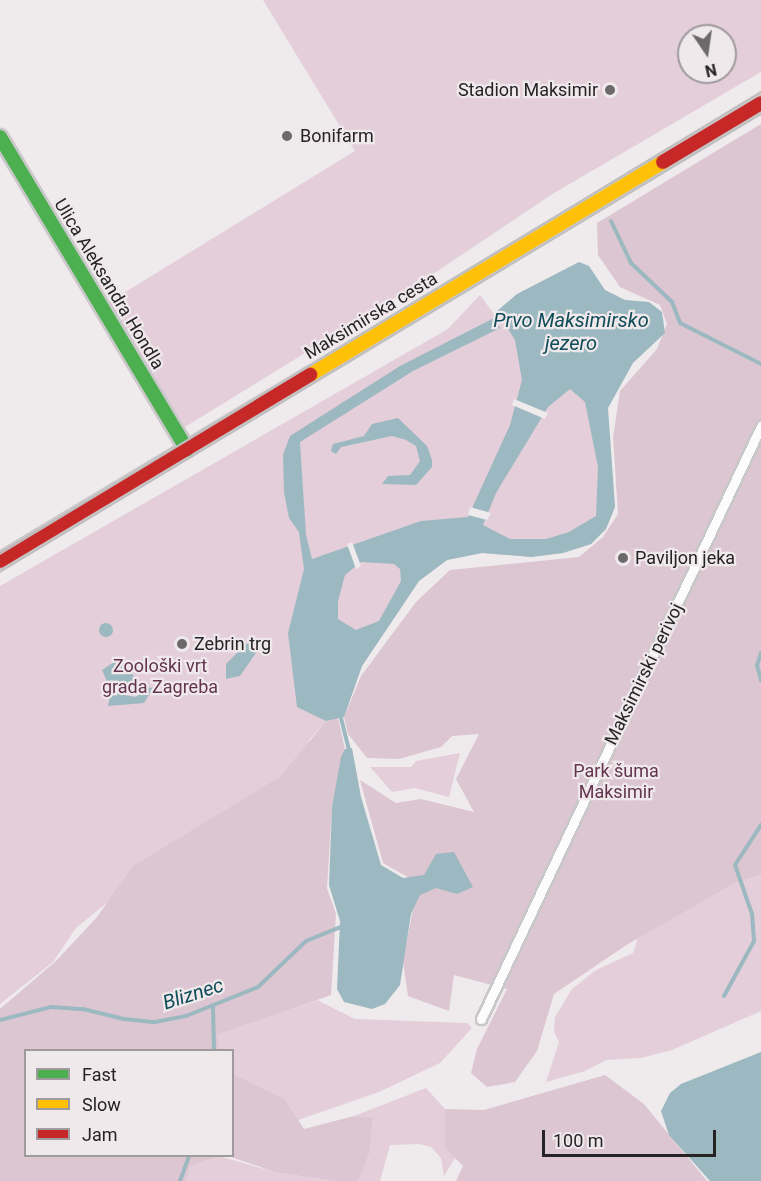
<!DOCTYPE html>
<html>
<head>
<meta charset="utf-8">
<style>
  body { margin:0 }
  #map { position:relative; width:761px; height:1181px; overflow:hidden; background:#efeaec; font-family:Roboto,sans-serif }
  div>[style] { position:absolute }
  .green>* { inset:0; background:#e3ced9 }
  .forest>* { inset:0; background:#dcc6d1 }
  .water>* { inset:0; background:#9cb8c0 }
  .round { border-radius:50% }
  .pier>* { inset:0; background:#efeaec }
  .stream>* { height:4px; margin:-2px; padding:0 2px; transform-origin:2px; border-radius:2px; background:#9cb8c0 }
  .roads { filter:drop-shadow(2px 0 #cac7c8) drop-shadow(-2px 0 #cac7c8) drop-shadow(0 2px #cac7c8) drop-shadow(0 -2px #cac7c8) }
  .street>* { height:9px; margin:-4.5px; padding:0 4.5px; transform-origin:4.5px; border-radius:4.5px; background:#fdfcfc }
  .fast>* { height:14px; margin:-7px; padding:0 7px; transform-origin:7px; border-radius:7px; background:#4caf50 }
  .slow>* { height:14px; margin:-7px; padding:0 7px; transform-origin:7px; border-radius:7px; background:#ffc107 }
  .jam>* { height:14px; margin:-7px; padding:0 7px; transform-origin:7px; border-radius:7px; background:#c62828 }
  .tram>* { height:1.5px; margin:-0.75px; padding:0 0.75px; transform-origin:0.75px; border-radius:0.75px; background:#bfbfbf }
  .dots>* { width:16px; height:16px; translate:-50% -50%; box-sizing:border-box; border:3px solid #f0e9ec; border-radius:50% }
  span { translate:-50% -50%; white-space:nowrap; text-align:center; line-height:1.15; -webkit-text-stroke:4.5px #f0e9ec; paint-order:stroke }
  .poi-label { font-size:18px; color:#262325 }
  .right { translate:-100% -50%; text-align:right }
  .left { translate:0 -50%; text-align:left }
  .street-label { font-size:18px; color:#262325 }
  .park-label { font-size:18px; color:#63344f }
  .water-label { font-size:20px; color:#0e4c58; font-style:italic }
  .legend { position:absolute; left:24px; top:1049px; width:210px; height:108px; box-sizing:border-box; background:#f0e9ec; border:2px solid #9f9a9c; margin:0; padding:8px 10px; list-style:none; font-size:18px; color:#262325 }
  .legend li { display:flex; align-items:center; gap:12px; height:30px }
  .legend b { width:30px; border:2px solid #9f9a9c }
  .north { position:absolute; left:677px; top:24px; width:60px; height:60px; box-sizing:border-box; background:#f0e9ec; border:2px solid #9f9a9c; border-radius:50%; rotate:167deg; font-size:16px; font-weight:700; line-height:24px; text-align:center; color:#262325 }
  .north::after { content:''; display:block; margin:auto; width:21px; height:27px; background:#6c696b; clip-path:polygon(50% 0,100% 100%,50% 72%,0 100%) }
  .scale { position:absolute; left:542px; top:1130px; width:174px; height:27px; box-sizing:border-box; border:3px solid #262325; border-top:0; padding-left:8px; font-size:18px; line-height:21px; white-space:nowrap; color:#262325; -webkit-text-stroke:4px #f0e9ec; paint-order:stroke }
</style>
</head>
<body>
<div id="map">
  <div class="green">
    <div style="clip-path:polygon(evenodd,263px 0,761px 0,761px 72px,554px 193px,430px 276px,185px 427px,109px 302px,355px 151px,263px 0,689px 36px,725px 36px,725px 72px,689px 72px,689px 36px)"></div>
    <div style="clip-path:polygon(480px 295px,494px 314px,503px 315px,595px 392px,611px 461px,615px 507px,606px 529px,591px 544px,563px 553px,531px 557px,482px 553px,447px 560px,419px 581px,362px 666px,344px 717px,326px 721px,310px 739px,288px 785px,119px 893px,76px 928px,53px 962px,0 1004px,0 586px,448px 329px)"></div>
    <div style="clip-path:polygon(460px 753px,449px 797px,415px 788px,392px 792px,370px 767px,411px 767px,416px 761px)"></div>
    <div style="clip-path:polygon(761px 875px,761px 1011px,672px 1050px,641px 1058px,606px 1060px,585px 1071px,546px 1082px,559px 1042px,554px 1032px,555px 1017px,572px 989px,596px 970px,633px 953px,638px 938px,737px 882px)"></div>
    <div style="clip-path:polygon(317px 1000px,355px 1019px,467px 1023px,472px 1028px,440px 1063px,379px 1092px,298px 1120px,285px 1099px,233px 1074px,232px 1050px,219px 1050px,216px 1035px)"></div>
    <div style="clip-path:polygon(426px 1088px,445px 1109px,445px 1148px,455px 1158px,444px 1176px,441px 1158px,431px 1147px,419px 1144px,390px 1145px,380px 1181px,358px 1181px,370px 1152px,373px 1117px,354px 1116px)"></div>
    <div style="clip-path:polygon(219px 1156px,275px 1172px,329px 1181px,187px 1181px,190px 1166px)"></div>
  </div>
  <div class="forest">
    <div style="clip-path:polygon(761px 124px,761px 875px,737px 882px,628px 944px,554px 994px,537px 1051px,515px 1082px,487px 1087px,471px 1073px,477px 1049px,507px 989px,454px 975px,449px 1011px,408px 996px,403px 961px,418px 883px,383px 863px,360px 780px,396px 803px,421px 799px,474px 812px,456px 779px,479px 734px,452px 736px,441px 747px,399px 759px,367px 758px,348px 734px,344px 717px,361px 676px,416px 602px,450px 570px,579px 557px,603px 537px,618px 514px,613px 437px,620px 391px,657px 349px,667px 324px,660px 305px,620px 287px,598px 255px,597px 223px)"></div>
    <div style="clip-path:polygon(338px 718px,345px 749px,332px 807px,327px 888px,336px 914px,331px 995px,217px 1035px,219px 1050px,26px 1050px,26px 1156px,219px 1156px,190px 1166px,187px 1181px,0 1181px,0 1009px,56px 961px,97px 917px,133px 866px,280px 777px,326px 721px)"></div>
    <div style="clip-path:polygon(233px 1074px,285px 1099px,304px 1129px,354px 1116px,373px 1117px,370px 1152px,358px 1181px,331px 1181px,275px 1172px,228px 1156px,232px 1156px)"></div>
    <div style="clip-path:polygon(605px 1075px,644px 1104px,707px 1181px,456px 1181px,463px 1166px,445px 1148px,445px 1109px,484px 1110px)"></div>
  </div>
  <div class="water">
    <div style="clip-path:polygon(evenodd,579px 262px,589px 266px,605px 290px,625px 300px,649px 302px,662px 312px,665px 333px,633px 363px,608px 408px,615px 507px,606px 529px,591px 544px,563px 553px,531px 557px,482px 553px,447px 560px,419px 581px,362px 666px,344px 717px,326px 721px,297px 707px,288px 633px,304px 569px,299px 532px,289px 518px,284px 492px,283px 455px,290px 436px,400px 366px,494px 318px,500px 328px,413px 371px,300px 442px,306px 535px,312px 559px,421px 521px,468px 517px,510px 425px,522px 380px,515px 340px,497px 311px,517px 294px,579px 262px,570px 389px,585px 402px,598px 467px,596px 516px,569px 532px,546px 539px,510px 539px,483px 525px,496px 493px,548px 407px,570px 389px,579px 262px,361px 562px,394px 564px,400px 569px,401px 581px,379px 621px,356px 630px,338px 619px,338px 601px,345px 575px,361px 562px)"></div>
    <div style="clip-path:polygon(398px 418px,427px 446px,432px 460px,432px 467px,416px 485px,382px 484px,388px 476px,410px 475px,420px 461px,416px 446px,406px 440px,392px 436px,341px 447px,336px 454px,331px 451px,333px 444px,364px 436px,372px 424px)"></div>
    <div class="round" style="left:99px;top:623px;width:14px;height:14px"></div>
    <div style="clip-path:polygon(250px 640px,260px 647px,240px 676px,226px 679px,226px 664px)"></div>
    <div style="clip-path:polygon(117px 660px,134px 676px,132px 684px,122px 688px,124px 695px,136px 697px,145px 687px,153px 688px,144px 703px,108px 706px,111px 691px,102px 670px)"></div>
    <div style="clip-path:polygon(352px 748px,361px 797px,381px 865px,403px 878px,424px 875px,436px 854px,454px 852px,473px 887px,457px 894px,436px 888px,420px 895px,411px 914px,400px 985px,385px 1004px,372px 1009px,344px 1002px,337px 989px,340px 921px,329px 885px,332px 807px,341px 757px,345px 749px)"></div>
    <div style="clip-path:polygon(761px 1052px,761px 1181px,710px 1181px,669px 1135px,661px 1111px,670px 1093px,681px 1084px)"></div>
  </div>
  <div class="pier">
    <div style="clip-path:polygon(514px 399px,548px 413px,545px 419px,512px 405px)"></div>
    <div style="clip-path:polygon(470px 507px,491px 513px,487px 520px,468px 515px)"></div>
    <div style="clip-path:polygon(352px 542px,361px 566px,356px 569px,347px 544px)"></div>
  </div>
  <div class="stream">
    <div style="left:611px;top:221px;width:47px;rotate:64.5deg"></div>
    <div style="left:631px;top:263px;width:57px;rotate:43.6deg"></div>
    <div style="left:672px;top:302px;width:22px;rotate:69deg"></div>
    <div style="left:680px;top:323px;width:91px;rotate:26.8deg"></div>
    <div style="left:761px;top:653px;width:13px;rotate:108deg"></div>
    <div style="left:757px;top:665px;width:16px;rotate:75deg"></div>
    <div style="left:341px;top:718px;width:32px;rotate:76deg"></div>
    <div style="left:724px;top:996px;width:63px;rotate:-61.4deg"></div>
    <div style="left:754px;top:941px;width:27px;rotate:-94deg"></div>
    <div style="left:752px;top:914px;width:52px;rotate:-109.1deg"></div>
    <div style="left:735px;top:865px;width:48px;rotate:-57deg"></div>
    <div style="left:213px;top:1006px;width:44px;rotate:88.7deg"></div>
    <div style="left:0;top:1020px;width:53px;rotate:-14.3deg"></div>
    <div style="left:51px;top:1007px;width:32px;rotate:4deg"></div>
    <div style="left:83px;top:1009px;width:42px;rotate:13.7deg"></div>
    <div style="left:124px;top:1019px;width:31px;rotate:6deg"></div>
    <div style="left:155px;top:1022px;width:32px;rotate:-11deg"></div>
    <div style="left:186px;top:1016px;width:78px;rotate:-21.9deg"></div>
    <div style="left:258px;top:987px;width:66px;rotate:-43.8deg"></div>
    <div style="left:306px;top:941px;width:37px;rotate:-22deg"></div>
    <div style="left:180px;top:1181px;width:27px;rotate:-70deg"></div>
  </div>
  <div class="roads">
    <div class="street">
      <div style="left:481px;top:1019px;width:656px;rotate:-64.72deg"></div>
    </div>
    <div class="fast">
      <div style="left:0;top:137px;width:364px;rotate:59.1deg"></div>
    </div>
    <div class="slow">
      <div style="left:310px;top:375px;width:412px;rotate:-31.1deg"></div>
    </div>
    <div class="jam">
      <div style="left:663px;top:162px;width:114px;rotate:-31deg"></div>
      <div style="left:0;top:561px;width:362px;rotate:-31deg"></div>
    </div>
  </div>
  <div class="tram">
    <div style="left:0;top:554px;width:890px;rotate:-31.26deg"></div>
    <div style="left:0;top:572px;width:888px;rotate:-31.04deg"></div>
  </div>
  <div class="dots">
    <div style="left:610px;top:90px;background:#6c696b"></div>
    <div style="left:287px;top:136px;background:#6c696b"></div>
    <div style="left:623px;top:558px;background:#6c696b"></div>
    <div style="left:182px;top:644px;background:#6c696b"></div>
  </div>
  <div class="poi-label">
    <span class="right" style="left:598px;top:90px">Stadion Maksimir</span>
    <span class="left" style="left:300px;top:136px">Bonifarm</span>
    <span class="left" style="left:635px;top:558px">Paviljon jeka</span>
    <span class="left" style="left:194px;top:644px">Zebrin trg</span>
  </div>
  <div class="street-label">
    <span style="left:109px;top:284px;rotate:59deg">Ulica Aleksandra Hondla</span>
    <span style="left:371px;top:316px;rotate:-31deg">Maksimirska cesta</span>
    <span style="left:644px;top:674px;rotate:-64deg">Maksimirski perivoj</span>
  </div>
  <div class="park-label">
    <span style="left:160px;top:677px">Zoološki vrt<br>grada Zagreba</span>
    <span style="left:616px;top:782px">Park šuma<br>Maksimir</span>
  </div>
  <div class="water-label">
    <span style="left:571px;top:332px">Prvo Maksimirsko<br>jezero</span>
    <span style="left:193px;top:994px;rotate:-18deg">Bliznec</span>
  </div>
  <ul class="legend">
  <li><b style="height:8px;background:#4caf50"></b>Fast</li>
  <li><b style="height:8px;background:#ffc107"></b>Slow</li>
  <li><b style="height:8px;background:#c62828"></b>Jam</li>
  </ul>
  <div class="north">N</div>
  <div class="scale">100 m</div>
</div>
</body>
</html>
